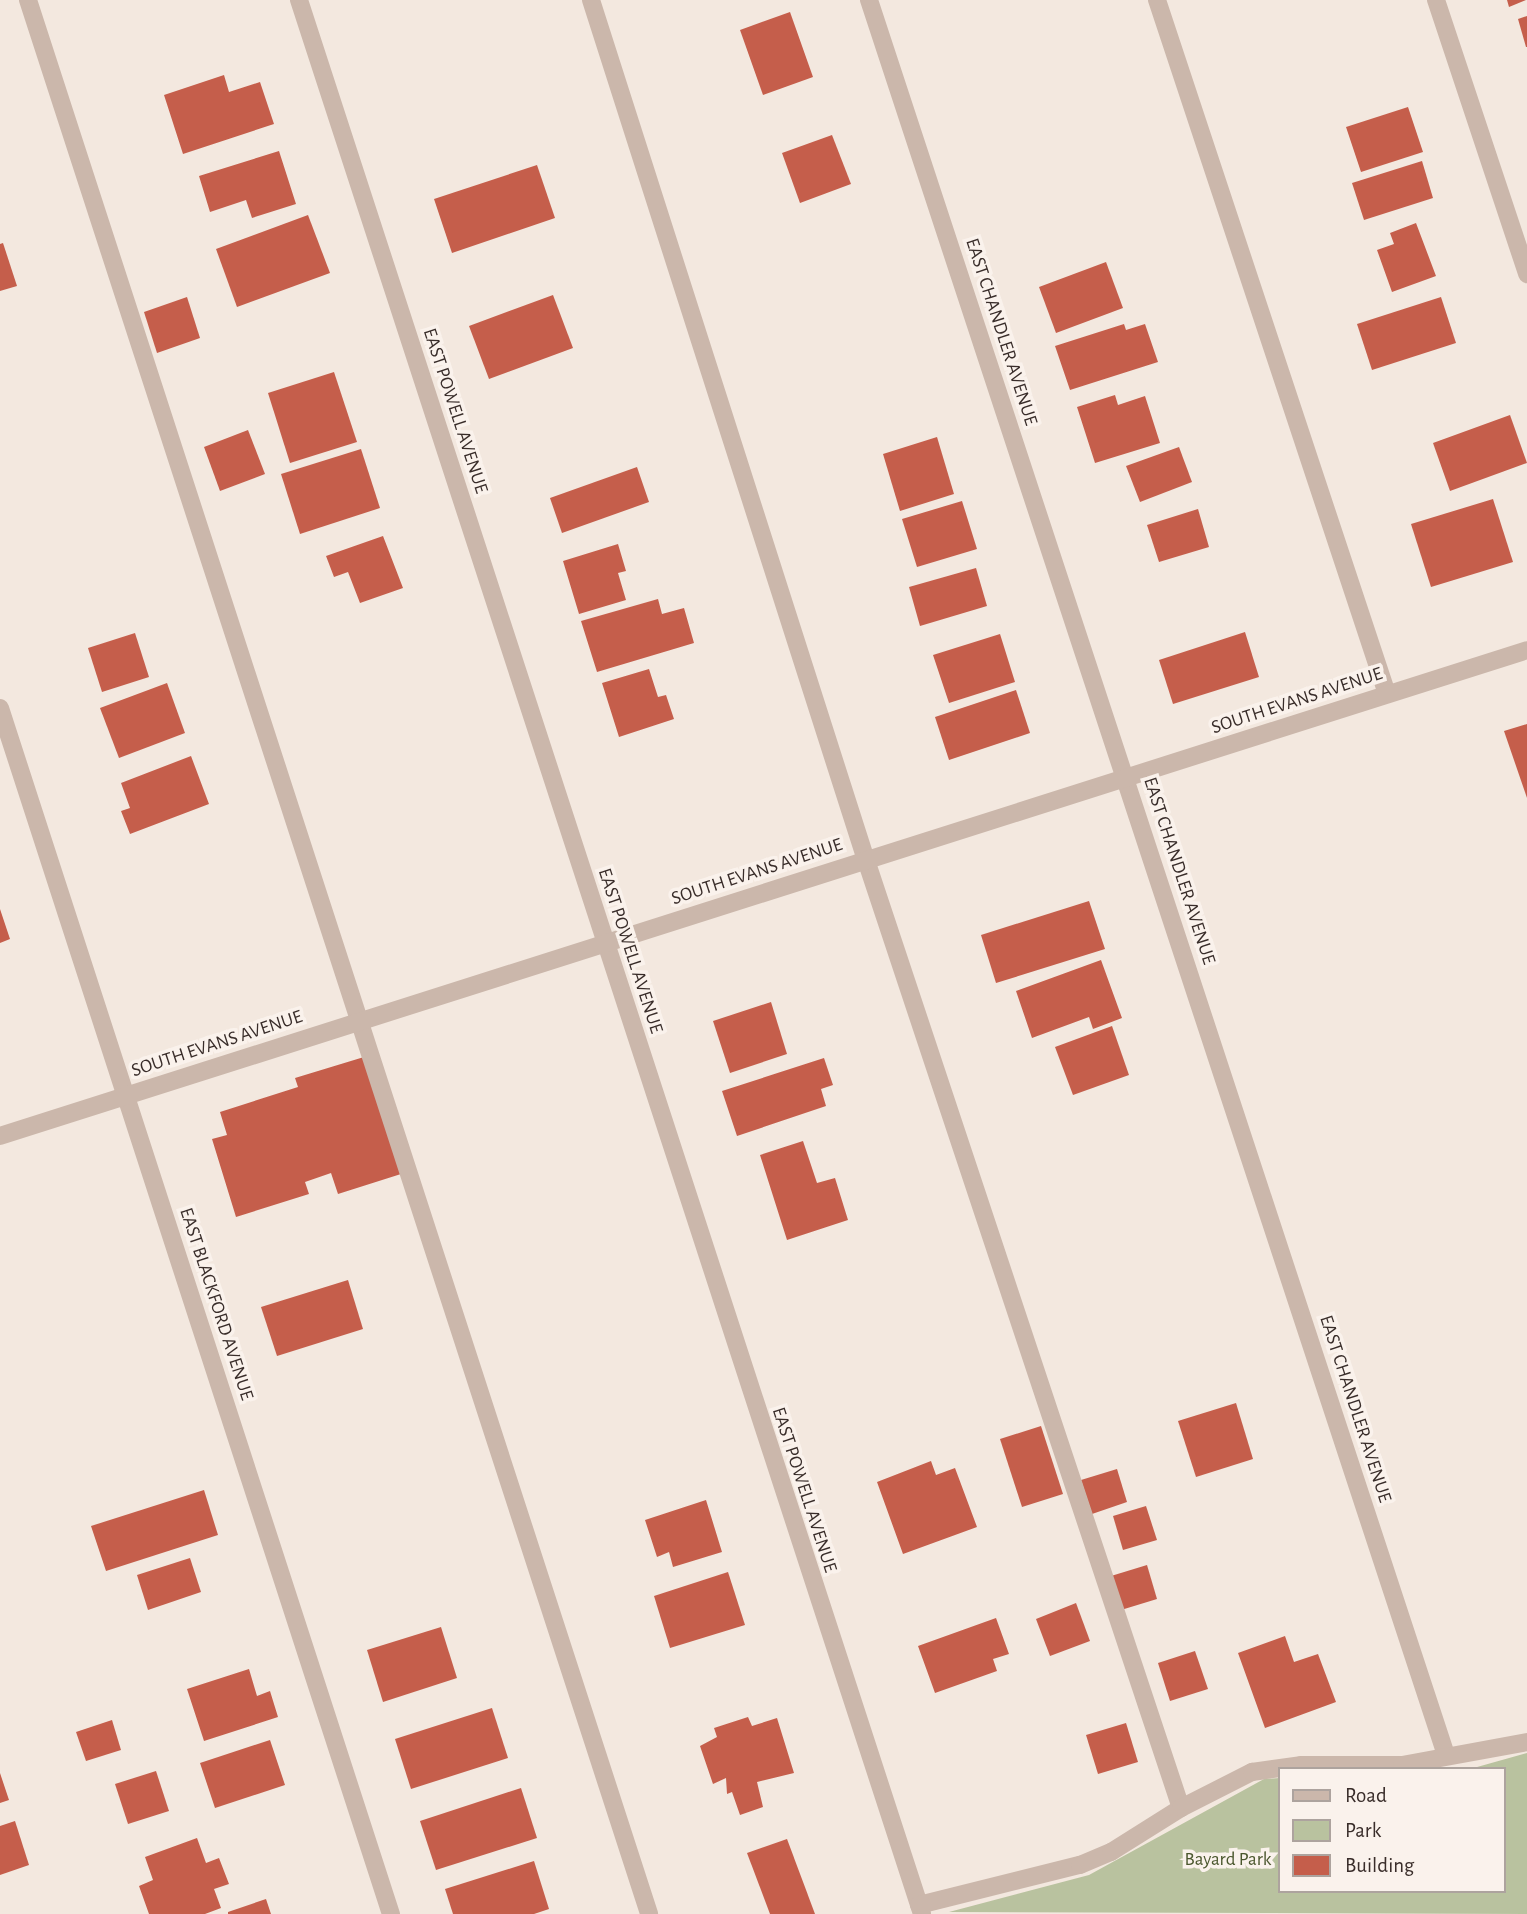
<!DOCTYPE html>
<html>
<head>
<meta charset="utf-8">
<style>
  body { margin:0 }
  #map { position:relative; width:1527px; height:1914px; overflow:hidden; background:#f3e8df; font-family:"Alegreya Sans",sans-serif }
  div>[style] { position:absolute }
  .green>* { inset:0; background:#b9c29f }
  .building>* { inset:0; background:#c55e4b }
  .minor>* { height:18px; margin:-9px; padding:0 9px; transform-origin:9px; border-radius:9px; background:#cbb7ab }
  span { translate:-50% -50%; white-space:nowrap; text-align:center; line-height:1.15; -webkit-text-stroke:7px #faf2ec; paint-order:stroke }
  .street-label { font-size:19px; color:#392d2a }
  .park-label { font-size:19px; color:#4b572e }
  .legend { position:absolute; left:1278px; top:1767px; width:228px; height:126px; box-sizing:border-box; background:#faf2ec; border:2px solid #ada39e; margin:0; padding:9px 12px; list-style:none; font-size:21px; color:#392d2a }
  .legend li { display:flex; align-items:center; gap:14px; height:35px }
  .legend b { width:35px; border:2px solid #ada39e }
</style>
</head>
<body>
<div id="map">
  <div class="green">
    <div style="clip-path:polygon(1527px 1753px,1527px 1914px,949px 1912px,1089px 1875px,1264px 1779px,1280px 1778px,1280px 1891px,1504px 1891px,1504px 1769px,1470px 1769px)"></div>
  </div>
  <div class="building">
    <div style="clip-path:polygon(1507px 0,1526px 0,1509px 7px)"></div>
    <div style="clip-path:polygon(790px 12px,813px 77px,763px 95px,740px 30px)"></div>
    <div style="clip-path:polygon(1527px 16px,1527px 47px,1526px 47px,1518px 19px)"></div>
    <div style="clip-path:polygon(224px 75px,229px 92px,260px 82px,274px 124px,183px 154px,164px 95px)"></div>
    <div style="clip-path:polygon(1408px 107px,1423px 152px,1361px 172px,1346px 127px)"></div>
    <div style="clip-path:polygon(832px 135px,851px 184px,800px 203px,782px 153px)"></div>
    <div style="clip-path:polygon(279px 151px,296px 204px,252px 218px,246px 200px,210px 212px,199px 176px)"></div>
    <div style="clip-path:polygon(1422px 161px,1433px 198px,1364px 220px,1352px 183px)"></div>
    <div style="clip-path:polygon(537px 165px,555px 218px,452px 253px,434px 199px)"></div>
    <div style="clip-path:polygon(308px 215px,330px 273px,237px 307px,216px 249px)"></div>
    <div style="clip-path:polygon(1416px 223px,1436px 276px,1392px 292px,1377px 250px,1394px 244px,1390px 233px)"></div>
    <div style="clip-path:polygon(3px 243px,17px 286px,0 291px,0 244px)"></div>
    <div style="clip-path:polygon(1106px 262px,1123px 308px,1056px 333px,1039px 287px)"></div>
    <div style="clip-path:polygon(553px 295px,573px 348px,489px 379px,469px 326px)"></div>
    <div style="clip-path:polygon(187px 297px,200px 338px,157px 353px,144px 312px)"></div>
    <div style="clip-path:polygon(1441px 297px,1456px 343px,1372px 370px,1357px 324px)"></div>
    <div style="clip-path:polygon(1124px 324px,1126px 330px,1145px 324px,1158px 362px,1070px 390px,1055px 346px)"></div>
    <div style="clip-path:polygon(334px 372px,357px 442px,290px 463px,268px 393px)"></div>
    <div style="clip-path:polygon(1115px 395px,1118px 405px,1145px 396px,1160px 443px,1095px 463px,1077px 407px)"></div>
    <div style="clip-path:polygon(1510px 415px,1527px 463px,1450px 491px,1433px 443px)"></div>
    <div style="clip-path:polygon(248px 430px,265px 474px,220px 491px,204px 447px)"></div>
    <div style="clip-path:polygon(937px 437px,954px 494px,900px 511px,883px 454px)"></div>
    <div style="clip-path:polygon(1179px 447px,1192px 482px,1140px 502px,1126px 466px)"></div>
    <div style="clip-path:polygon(361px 449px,380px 508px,300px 534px,281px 474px)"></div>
    <div style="clip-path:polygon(637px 467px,649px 502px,562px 533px,550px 498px)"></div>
    <div style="clip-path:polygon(1493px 499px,1513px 562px,1431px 587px,1411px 524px)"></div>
    <div style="clip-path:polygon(962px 501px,977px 549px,917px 567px,902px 519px)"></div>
    <div style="clip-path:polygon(1198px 509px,1209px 547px,1159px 562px,1147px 525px)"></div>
    <div style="clip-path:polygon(383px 536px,403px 588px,360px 603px,348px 572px,334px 577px,326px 556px)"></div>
    <div style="clip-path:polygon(618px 544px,626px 571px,618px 573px,626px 600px,579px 614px,563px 561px)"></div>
    <div style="clip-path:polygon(976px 568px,987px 606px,920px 626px,909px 587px)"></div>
    <div style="clip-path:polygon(658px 599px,662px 614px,684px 608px,694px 643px,597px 672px,581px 621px)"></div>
    <div style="clip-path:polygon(1245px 632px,1259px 677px,1173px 704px,1159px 660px)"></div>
    <div style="clip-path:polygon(135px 633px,149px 677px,102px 692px,88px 648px)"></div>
    <div style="clip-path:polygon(1000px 634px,1015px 682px,949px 703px,933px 655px)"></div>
    <div style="clip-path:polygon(649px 669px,658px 697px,666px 695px,674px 719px,619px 737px,602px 683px)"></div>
    <div style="clip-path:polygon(167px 683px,185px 733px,119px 758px,100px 708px)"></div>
    <div style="clip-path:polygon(1016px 690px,1030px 733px,949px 760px,935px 717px)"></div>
    <div style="clip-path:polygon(1527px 724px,1527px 798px,1504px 731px)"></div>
    <div style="clip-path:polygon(191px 756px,209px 804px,130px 834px,121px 811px,130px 808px,121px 783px)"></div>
    <div style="clip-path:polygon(1089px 901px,1105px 949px,996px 983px,981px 935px)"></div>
    <div style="clip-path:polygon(0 909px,10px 939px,0 943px)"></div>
    <div style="clip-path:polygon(1101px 960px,1122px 1018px,1093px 1029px,1089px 1017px,1032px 1038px,1016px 991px)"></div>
    <div style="clip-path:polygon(771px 1002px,787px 1054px,730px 1073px,713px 1021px)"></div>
    <div style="clip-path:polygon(1112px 1026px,1129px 1075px,1073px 1095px,1055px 1047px)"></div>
    <div style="clip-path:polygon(364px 1057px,401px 1174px,338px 1194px,331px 1173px,305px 1182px,309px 1194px,236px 1217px,212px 1139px,227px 1135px,220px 1112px,298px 1087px,295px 1078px)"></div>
    <div style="clip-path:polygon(824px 1058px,833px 1085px,821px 1089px,826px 1106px,737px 1136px,722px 1091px)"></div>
    <div style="clip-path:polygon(803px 1141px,817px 1183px,835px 1178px,848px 1220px,787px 1240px,760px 1155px)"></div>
    <div style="clip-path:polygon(348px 1280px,363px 1329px,277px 1356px,261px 1307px)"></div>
    <div style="clip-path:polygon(1236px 1403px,1253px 1459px,1196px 1477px,1178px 1421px)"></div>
    <div style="clip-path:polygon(1041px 1426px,1063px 1494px,1022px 1507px,1000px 1439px)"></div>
    <div style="clip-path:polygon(931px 1461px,936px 1475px,955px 1468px,977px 1527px,903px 1554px,877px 1482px)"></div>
    <div style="clip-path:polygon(1117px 1469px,1127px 1502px,1092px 1514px,1081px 1480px)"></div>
    <div style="clip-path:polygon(204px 1490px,218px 1535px,106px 1571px,91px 1526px)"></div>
    <div style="clip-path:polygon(706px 1500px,722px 1552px,673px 1567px,669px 1552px,657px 1557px,645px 1520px)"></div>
    <div style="clip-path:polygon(1146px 1506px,1157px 1540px,1123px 1550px,1113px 1516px)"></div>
    <div style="clip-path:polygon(190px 1558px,201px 1592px,148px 1610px,137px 1575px)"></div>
    <div style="clip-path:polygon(1147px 1565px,1157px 1599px,1121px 1610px,1111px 1576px)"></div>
    <div style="clip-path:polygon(728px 1572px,745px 1625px,670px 1648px,654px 1596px)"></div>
    <div style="clip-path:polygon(1076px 1603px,1090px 1641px,1050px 1656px,1036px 1619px)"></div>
    <div style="clip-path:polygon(996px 1618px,1009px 1654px,993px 1659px,997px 1671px,935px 1693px,918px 1646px)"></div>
    <div style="clip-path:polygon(441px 1627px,457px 1678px,383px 1702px,367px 1650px)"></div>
    <div style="clip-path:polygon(1285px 1636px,1294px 1662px,1318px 1654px,1336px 1702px,1265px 1728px,1238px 1653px)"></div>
    <div style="clip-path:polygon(1195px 1651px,1208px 1689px,1170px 1701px,1158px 1663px)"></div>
    <div style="clip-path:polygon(249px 1669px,257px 1696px,270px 1691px,278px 1717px,204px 1741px,187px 1689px)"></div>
    <div style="clip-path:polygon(492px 1708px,508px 1758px,411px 1789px,395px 1739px)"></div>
    <div style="clip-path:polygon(748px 1717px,752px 1726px,777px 1718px,794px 1773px,757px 1782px,763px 1807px,740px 1815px,732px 1792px,727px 1794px,726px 1778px,713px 1784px,700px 1746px,717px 1737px,714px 1728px)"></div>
    <div style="clip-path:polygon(112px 1720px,121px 1750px,86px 1761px,76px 1732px)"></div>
    <div style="clip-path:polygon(1126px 1723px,1138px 1762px,1098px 1774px,1086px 1735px)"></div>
    <div style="clip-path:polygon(270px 1740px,285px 1785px,215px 1808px,200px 1763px)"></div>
    <div style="clip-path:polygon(156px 1771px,169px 1811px,128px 1824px,115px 1784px)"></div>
    <div style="clip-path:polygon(0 1773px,9px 1800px,0 1803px)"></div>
    <div style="clip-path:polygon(521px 1788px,537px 1838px,436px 1870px,420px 1821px)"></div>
    <div style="clip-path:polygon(15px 1821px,29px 1865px,0 1875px,0 1826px)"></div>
    <div style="clip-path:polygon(197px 1838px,206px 1863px,219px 1858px,229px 1884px,214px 1889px,221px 1908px,205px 1914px,149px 1914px,139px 1886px,153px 1880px,145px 1857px)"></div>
    <div style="clip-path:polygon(787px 1839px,815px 1914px,770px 1914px,747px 1853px)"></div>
    <div style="clip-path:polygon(534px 1861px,549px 1909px,534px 1914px,453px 1914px,445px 1889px)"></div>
    <div style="clip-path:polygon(266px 1899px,271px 1914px,228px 1914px,228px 1912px)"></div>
  </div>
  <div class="minor">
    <div style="left:28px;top:0;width:2012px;rotate:72.02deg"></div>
    <div style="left:299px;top:0;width:2013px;rotate:71.97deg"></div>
    <div style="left:591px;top:0;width:903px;rotate:72.27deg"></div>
    <div style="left:866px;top:860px;width:999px;rotate:71.62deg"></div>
    <div style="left:869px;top:0;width:1847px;rotate:71.8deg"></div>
    <div style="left:1157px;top:0;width:731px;rotate:71.66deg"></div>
    <div style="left:1436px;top:0;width:289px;rotate:71.6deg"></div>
    <div style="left:0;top:708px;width:1268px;rotate:72.04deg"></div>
    <div style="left:0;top:1136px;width:1602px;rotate:-17.65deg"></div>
    <div style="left:919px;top:1905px;width:166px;rotate:-14deg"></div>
    <div style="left:1080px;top:1865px;width:34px;rotate:-23deg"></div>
    <div style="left:1111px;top:1852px;width:83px;rotate:-32.2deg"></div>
    <div style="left:1181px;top:1808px;width:80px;rotate:-26.9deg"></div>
    <div style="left:1252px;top:1772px;width:49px;rotate:-8.1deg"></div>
    <div style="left:1301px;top:1765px;width:101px"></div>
    <div style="left:1402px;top:1765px;width:127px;rotate:-10.4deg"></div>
  </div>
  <div class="street-label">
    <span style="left:1001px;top:332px;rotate:72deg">EAST CHANDLER AVENUE</span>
    <span style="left:455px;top:411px;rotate:72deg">EAST POWELL AVENUE</span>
    <span style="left:1297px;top:701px;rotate:-18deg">SOUTH EVANS AVENUE</span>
    <span style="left:1179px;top:871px;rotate:72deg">EAST CHANDLER AVENUE</span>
    <span style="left:757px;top:872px;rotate:-18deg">SOUTH EVANS AVENUE</span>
    <span style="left:630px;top:951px;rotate:72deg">EAST POWELL AVENUE</span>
    <span style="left:217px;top:1044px;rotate:-18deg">SOUTH EVANS AVENUE</span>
    <span style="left:216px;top:1304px;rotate:72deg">EAST BLACKFORD AVENUE</span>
    <span style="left:1355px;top:1409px;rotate:72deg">EAST CHANDLER AVENUE</span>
    <span style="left:804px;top:1490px;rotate:72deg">EAST POWELL AVENUE</span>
  </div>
  <div class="park-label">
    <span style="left:1228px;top:1860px">Bayard Park</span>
  </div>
  <ul class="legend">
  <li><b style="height:9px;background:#cbb7ab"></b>Road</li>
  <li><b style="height:19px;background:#b9c29f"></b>Park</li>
  <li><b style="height:19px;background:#c55e4b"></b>Building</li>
  </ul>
</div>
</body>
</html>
